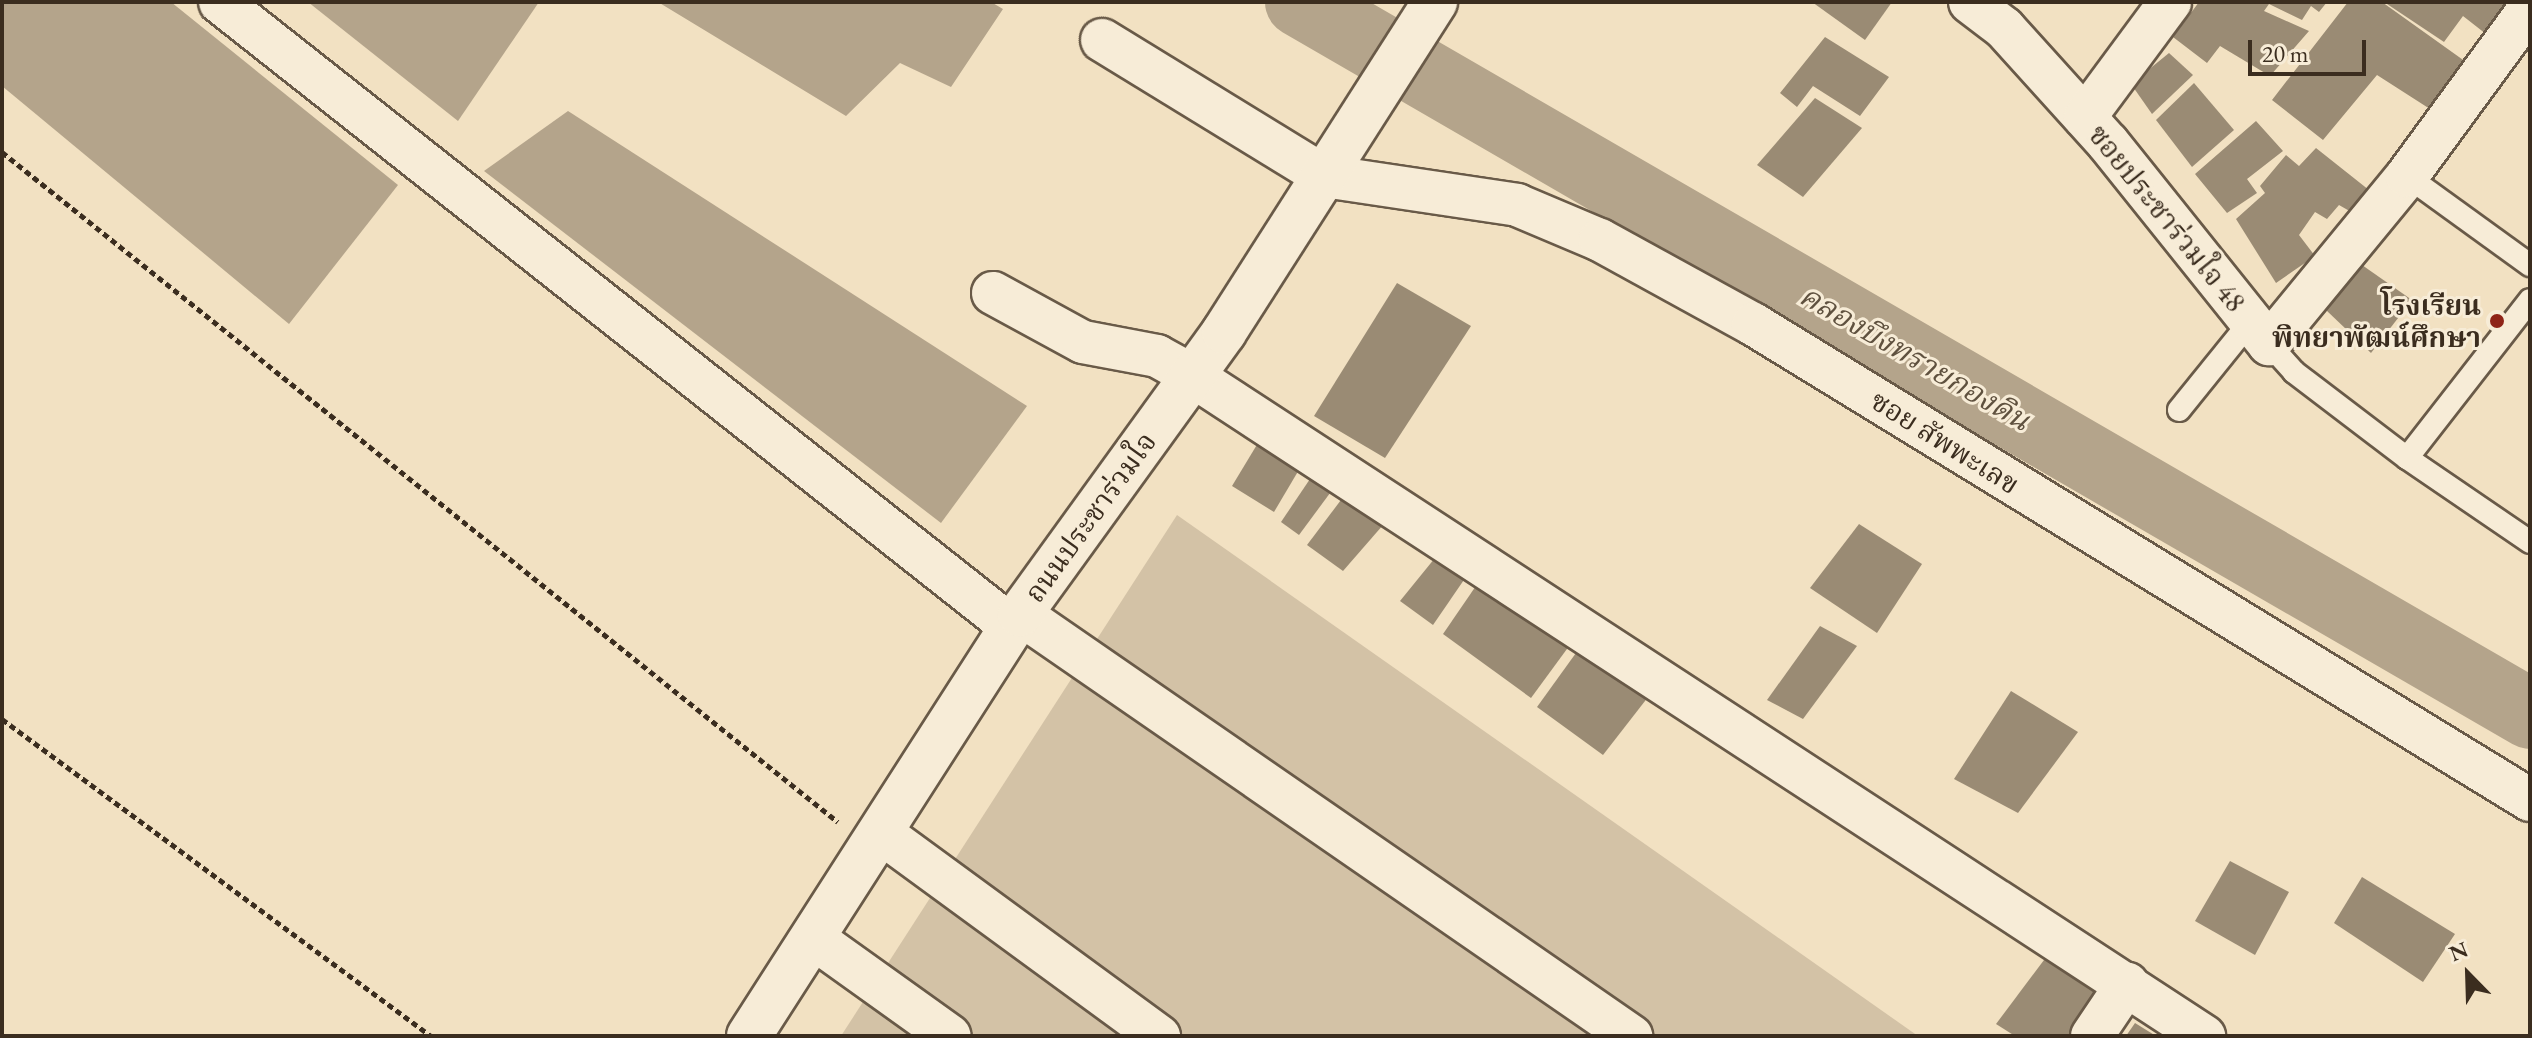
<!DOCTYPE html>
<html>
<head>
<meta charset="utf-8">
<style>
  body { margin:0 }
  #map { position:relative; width:2532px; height:1038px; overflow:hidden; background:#f2e1c2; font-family:"EB Garamond","Noto Serif Thai",serif }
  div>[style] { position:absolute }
  .green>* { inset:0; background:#d3c2a6 }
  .water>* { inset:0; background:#b4a48b }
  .river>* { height:70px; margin:-35px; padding:0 35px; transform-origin:35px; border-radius:35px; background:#b4a48b }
  .building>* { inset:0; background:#9a8b74 }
  .path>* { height:5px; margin-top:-2.5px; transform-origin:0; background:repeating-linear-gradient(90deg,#3b2d1f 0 6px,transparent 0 10px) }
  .roads { filter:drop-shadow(2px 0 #695a48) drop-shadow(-2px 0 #695a48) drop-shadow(0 2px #695a48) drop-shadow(0 -2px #695a48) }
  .service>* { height:22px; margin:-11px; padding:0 11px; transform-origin:11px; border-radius:11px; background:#f7ecd7 }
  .minor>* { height:42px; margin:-21px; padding:0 21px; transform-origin:21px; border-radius:21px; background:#f7ecd7 }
  .secondary>* { height:44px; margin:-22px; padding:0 22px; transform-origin:22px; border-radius:22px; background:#f7ecd7 }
  .dots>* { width:22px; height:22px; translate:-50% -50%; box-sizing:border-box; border:4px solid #f7ecd7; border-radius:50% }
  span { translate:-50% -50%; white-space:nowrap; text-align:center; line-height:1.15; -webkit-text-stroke:6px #f7ecd7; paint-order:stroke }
  .street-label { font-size:28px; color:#3b2d1f }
  .poi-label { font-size:28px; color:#3b2d1f; font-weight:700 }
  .right { translate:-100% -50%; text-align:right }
  .water-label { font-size:30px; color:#5f513f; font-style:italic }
  .frame { position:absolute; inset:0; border:4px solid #3b2d1f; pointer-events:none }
  .north { position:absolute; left:2428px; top:934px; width:80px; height:80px; -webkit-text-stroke:6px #f7ecd7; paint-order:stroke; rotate:337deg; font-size:22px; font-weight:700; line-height:32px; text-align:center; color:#3b2d1f }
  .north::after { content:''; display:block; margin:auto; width:28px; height:36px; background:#3b2d1f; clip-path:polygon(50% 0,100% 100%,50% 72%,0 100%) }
  .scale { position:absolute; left:2248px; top:40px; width:118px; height:36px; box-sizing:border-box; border:4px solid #3b2d1f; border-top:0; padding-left:10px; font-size:24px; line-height:28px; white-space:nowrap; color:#3b2d1f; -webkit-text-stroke:6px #f7ecd7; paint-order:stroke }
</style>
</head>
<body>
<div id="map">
  <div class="green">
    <div style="clip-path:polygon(1177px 515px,1918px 1036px,841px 1036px)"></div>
  </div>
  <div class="water">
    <div style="clip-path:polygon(2px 2px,171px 2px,398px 185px,289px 324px,2px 86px)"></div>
    <div style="clip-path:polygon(308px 2px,539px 2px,458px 121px)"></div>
    <div style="clip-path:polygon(658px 2px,991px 2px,1003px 9px,951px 87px,900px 63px,846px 116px)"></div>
    <div style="clip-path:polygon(568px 111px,1027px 406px,941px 523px,484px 171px)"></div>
  </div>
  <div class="river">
    <div style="left:1300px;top:2px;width:1421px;rotate:30.06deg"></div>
  </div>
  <div class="building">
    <div style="clip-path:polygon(1812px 2px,1892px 2px,1865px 40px)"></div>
    <div style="clip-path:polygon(2199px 2px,2327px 2px,2319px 12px,2311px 6px,2302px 20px,2269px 4px,2264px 11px,2309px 31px,2270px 76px,2220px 46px,2207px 63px,2173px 37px)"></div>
    <div style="clip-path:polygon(2348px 2px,2382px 2px,2466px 62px,2430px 109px,2377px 75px,2323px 140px,2272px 100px)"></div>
    <div style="clip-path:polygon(2384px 2px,2507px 2px,2486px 34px,2463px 16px,2444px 42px)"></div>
    <div style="clip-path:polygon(1825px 37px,1889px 77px,1860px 116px,1813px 86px,1797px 107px,1780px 93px)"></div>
    <div style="clip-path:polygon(2169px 53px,2193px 75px,2152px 114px,2131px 84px)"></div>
    <div style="clip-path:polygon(2194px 83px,2234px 130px,2192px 167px,2156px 120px)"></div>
    <div style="clip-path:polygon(1815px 98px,1862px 128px,1803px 197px,1757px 165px)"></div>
    <div style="clip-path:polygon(2256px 121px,2283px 151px,2247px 179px,2257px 193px,2227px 213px,2195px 174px)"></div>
    <div style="clip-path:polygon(2316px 148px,2374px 194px,2353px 213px,2339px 205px,2327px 219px,2315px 212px,2299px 235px,2315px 256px,2276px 283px,2236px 219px,2265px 193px,2260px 186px,2286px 155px,2299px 166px)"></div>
    <div style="clip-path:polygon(2362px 265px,2412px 300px,2371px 353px,2326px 310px)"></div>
    <div style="clip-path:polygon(1397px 283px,1471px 326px,1385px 458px,1314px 416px)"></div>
    <div style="clip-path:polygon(1261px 438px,1303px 463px,1274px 512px,1232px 486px)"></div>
    <div style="clip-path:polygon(1312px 476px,1333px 489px,1299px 535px,1281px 522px)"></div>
    <div style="clip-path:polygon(1347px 492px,1390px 517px,1343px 571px,1307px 545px)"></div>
    <div style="clip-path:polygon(1859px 524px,1922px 564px,1877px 633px,1810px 588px)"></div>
    <div style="clip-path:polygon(1439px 553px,1468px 574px,1433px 625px,1400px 601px)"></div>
    <div style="clip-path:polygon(1480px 580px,1575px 638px,1531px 698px,1443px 634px)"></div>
    <div style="clip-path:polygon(1820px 626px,1857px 646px,1803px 719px,1767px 700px)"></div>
    <div style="clip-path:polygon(1581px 646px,1652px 692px,1603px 755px,1537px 707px)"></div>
    <div style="clip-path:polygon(2011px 691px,2078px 732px,2018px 813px,1954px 779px)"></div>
    <div style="clip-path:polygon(2230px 861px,2289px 892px,2255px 955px,2195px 921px)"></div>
    <div style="clip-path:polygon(2362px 877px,2455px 934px,2423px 982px,2334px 923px)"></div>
    <div style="clip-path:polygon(2050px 952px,2104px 987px,2071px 1036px,2015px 1036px,1996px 1024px)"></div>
    <div style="clip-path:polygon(2135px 1023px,2156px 1036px,2126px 1036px)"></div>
  </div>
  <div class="path">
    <div style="left:2px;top:152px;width:1071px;rotate:38.71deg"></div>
    <div style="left:2px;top:719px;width:533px;rotate:36.46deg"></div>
  </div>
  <div class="roads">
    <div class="service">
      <div style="left:2407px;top:176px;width:152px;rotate:35.9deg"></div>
      <div style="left:2269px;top:344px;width:38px;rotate:48deg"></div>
      <div style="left:2294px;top:372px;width:142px;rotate:37.3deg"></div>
      <div style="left:2407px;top:458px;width:149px;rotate:34.3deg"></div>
      <div style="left:2179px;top:410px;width:113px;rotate:-51.1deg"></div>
      <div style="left:2407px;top:458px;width:200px;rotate:-52.1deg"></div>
    </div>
    <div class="minor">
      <div style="left:220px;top:2px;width:1009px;rotate:38.28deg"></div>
      <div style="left:1970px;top:2px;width:43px;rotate:37.4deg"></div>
      <div style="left:2004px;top:28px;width:155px;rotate:47.9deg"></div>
      <div style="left:2108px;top:143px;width:258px;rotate:51.3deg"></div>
      <div style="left:2269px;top:344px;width:217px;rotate:-50.6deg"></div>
      <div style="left:2407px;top:176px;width:208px;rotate:-53.8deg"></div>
      <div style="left:1102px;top:40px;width:260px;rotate:31.5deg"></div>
      <div style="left:1324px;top:176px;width:195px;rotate:8.5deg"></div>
      <div style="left:1517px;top:205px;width:90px;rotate:22.9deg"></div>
      <div style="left:1600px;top:240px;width:175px;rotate:28.8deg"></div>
      <div style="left:1753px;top:324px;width:911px;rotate:31.49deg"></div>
      <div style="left:2085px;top:117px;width:143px;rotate:-53.5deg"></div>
      <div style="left:993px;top:293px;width:102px;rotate:28.6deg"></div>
      <div style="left:1083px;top:342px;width:75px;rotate:10.7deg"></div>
      <div style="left:1157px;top:356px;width:39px;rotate:29deg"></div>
      <div style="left:1191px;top:375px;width:1210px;rotate:33.13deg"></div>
      <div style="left:1020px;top:614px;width:743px;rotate:34.63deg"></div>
      <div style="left:880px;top:832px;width:346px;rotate:36.2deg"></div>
      <div style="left:813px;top:938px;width:168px;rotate:35.6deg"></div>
      <div style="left:2092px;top:1036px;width:63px;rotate:-56.1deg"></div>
    </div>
    <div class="secondary">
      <div style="left:749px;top:1036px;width:502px;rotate:-57.29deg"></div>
      <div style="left:1020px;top:614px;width:348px;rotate:-54.1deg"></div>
      <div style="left:1224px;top:332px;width:392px;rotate:-57.4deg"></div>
    </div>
  </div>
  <div class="dots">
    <div style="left:2497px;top:321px;background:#8f2418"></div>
  </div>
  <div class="street-label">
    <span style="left:2167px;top:218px;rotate:51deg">ซอยประชาร่วมใจ 48</span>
    <span style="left:1945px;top:442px;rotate:32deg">ซอย สัพพะเลข</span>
    <span style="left:1090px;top:517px;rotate:-54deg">ถนนประชาร่วมใจ</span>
  </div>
  <div class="poi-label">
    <span class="right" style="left:2481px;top:321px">โรงเรียน<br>พิทยาพัฒน์ศึกษา</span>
  </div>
  <div class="water-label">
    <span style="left:1915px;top:358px;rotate:30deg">คลองบึงทรายกองดิน</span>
  </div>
  <div class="frame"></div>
  <div class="north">N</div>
  <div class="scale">20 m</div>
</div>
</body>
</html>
